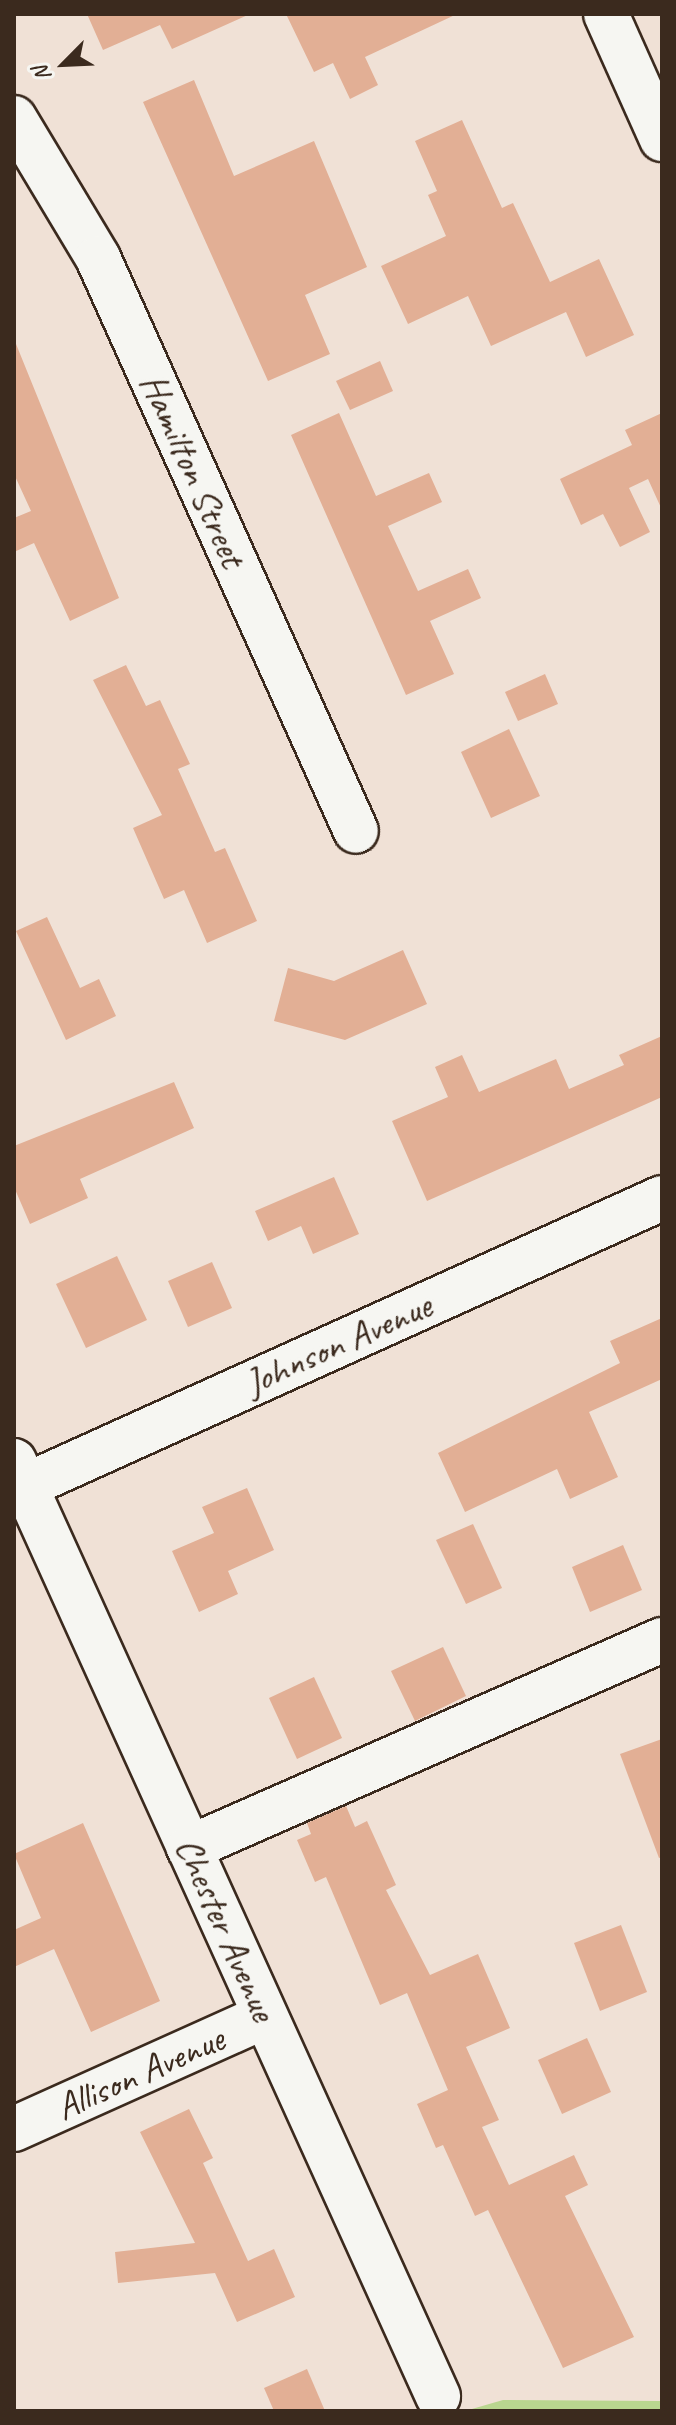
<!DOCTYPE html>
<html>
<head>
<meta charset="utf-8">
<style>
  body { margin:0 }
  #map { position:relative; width:676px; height:2425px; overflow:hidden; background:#f0e1d6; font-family:Caveat,sans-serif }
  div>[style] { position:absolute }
  .green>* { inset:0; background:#b9d68f }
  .building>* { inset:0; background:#e2af95 }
  .roads { filter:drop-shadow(2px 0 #3b2a1e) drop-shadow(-2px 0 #3b2a1e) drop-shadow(0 2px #3b2a1e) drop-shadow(0 -2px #3b2a1e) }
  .street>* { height:44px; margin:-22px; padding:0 22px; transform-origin:22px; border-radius:22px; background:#f6f6f2 }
  .secondary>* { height:44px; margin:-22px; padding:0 22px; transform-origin:22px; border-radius:22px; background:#f6f6f2 }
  span { translate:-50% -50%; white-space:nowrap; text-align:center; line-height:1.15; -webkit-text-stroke:6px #f6f6f2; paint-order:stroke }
  .street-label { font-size:38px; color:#3b2a1e }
  .frame { position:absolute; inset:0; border:16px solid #3b2a1e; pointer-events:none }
  .north { position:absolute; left:24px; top:24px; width:80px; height:80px; -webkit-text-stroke:6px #f6f6f2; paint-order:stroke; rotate:246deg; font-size:22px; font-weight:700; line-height:32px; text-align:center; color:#3b2a1e }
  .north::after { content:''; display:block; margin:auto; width:28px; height:36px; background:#3b2a1e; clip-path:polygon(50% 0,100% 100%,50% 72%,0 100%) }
</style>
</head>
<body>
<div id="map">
  <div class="green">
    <div style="clip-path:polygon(503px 2400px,660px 2401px,662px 2411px,465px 2411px)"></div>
  </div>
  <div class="building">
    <div style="clip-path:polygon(87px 14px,250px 14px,172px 49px,160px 25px,103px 50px)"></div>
    <div style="clip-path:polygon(286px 14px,457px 14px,365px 57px,378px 85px,350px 99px,333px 63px,314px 72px)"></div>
    <div style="clip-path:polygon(194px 80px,234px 176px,314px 141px,367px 267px,305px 295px,330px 354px,268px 381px,143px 102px)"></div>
    <div style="clip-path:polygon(462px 120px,502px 208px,513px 203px,550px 282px,599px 259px,634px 335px,586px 357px,566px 312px,491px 346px,468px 296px,408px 324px,381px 266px,446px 236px,428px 195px,437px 191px,415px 141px)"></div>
    <div style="clip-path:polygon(14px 339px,119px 598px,70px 621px,34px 543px,14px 552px,14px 518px,31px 511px,14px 474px)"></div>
    <div style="clip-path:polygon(380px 361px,393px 391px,350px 410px,336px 381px)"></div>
    <div style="clip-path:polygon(339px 413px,376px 496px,429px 473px,442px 502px,388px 526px,418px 591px,468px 569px,481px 598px,430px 621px,454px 674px,406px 695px,291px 435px)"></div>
    <div style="clip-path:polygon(662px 413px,662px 510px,648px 479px,629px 488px,650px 532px,620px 547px,603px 514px,581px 525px,560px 479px,632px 445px,625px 430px)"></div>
    <div style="clip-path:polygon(126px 665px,146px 706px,160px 700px,190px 764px,178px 769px,215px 852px,225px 848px,257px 921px,207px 943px,184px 890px,164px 899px,133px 828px,162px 815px,93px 680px)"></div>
    <div style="clip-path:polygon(545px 674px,558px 704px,518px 721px,505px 692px)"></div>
    <div style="clip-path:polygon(509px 729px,540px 796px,491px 818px,461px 752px)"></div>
    <div style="clip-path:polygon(47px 917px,80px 988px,99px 979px,116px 1016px,66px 1040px,16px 931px)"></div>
    <div style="clip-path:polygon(403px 950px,427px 1004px,345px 1040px,274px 1021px,288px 968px,334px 981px)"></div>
    <div style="clip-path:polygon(662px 1036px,662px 1097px,427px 1201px,392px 1121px,448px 1097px,435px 1067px,462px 1055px,479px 1092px,556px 1059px,569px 1089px,624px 1065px,619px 1055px)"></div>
    <div style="clip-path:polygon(174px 1082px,194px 1128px,80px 1179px,88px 1198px,30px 1224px,14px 1187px,14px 1146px)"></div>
    <div style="clip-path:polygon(334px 1177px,359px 1234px,313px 1254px,301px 1226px,268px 1241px,255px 1211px)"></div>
    <div style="clip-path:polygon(117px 1256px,147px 1320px,86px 1348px,56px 1284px)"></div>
    <div style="clip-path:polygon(212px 1262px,232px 1308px,188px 1327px,168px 1281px)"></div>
    <div style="clip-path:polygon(662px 1318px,662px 1379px,589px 1412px,618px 1477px,570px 1499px,557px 1469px,465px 1512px,438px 1453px,620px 1363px,610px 1341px)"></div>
    <div style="clip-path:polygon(247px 1488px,274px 1550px,228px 1571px,238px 1594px,199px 1612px,172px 1551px,214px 1533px,202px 1507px)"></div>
    <div style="clip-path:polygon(473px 1524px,502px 1588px,466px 1604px,436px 1540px)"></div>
    <div style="clip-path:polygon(623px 1545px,642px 1590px,590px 1612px,572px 1567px)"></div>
    <div style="clip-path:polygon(443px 1647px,466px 1696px,415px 1721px,391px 1671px)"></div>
    <div style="clip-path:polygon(314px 1677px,342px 1738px,297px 1759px,269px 1698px)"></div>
    <div style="clip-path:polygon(662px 1739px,662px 1857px,659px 1858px,620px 1754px)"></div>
    <div style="clip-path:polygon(346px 1806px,355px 1827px,367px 1821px,396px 1885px,386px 1890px,430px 1975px,478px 1954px,510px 2028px,466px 2047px,499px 2120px,482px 2127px,509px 2185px,574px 2155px,588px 2185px,565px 2196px,634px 2337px,563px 2368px,488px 2210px,475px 2216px,443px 2145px,436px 2148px,417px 2104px,448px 2090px,407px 1993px,380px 2005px,326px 1877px,315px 1882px,297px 1840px,311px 1834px,307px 1823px)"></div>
    <div style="clip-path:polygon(83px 1823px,160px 2001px,91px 2032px,54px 1949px,14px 1967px,14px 1930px,41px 1918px,14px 1854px)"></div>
    <div style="clip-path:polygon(621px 1925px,647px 1992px,600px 2011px,574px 1943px)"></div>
    <div style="clip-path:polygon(587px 2038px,611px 2092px,562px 2114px,538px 2060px)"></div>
    <div style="clip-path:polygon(189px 2109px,213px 2158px,203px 2163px,248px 2261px,274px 2249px,295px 2297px,237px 2322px,215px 2273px,118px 2283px,115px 2252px,195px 2243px,140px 2132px)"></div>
    <div style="clip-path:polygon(307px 2369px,325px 2411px,274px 2411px,264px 2388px)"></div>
  </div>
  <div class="roads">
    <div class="street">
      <div style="left:14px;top:118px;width:163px;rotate:59deg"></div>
      <div style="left:98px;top:258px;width:628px;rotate:65.76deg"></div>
      <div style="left:14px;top:1461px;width:1027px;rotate:65.61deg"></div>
      <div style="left:14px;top:1491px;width:711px;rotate:-24.33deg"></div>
      <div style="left:189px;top:1848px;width:517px;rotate:-23.74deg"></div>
      <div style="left:14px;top:2129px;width:275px;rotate:-24.2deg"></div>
    </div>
    <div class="secondary">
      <div style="left:606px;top:14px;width:137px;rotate:65.9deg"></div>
    </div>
  </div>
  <div class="street-label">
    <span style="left:193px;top:470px;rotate:66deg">Hamilton Street</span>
    <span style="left:338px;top:1344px;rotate:-24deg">Johnson Avenue</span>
    <span style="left:226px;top:1929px;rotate:66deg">Chester Avenue</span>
    <span style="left:140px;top:2073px;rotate:-24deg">Allison Avenue</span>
  </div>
  <div class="frame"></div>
  <div class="north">N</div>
</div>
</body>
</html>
